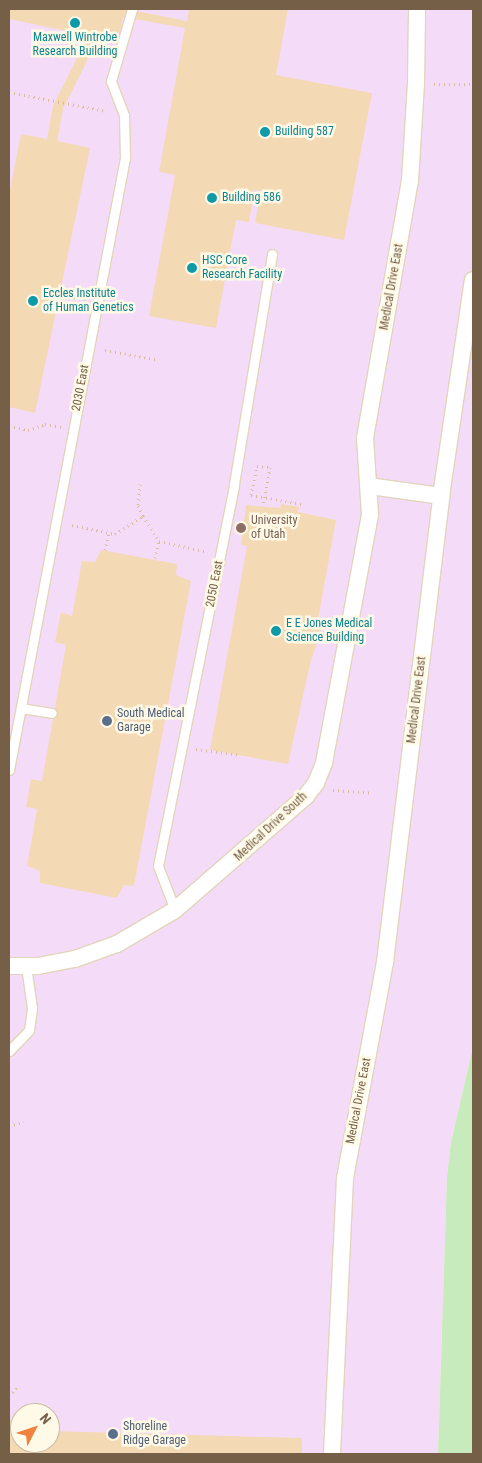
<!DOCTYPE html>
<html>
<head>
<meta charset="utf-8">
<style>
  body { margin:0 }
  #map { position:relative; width:482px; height:1463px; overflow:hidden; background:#fdf7df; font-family:"Roboto Condensed",sans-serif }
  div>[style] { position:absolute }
  .education>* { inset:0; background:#f4dcf9 }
  .green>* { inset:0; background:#c8ebbd }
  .building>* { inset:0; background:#f4d9b5 }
  .path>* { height:3px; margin-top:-1.5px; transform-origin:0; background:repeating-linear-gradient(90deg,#d9bc99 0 1px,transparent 0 5px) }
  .roads { filter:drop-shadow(1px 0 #e2d4bb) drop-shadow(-1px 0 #e2d4bb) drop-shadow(0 1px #e2d4bb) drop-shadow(0 -1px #e2d4bb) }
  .lane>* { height:9px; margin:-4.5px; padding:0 4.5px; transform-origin:4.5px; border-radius:4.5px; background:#fff }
  .street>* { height:16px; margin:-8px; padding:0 8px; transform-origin:8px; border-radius:8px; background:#fff }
  .dots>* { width:14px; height:14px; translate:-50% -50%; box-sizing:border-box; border:2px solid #fffae7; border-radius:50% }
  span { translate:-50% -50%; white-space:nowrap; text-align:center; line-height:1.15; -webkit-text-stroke:5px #fffae7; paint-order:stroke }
  .culture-label { font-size:12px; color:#0d838f }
  .left { translate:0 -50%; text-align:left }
  .street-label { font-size:12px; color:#755f46 }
  .education-label { font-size:12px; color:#785e54 }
  .service-label { font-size:12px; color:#4e5e75 }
  .frame { position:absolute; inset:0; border:10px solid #755f46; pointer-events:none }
  .north { position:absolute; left:10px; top:1403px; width:50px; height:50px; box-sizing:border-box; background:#fffae7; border:1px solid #c8bca7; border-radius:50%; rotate:49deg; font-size:14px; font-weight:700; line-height:20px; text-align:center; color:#755f46 }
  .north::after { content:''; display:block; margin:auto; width:18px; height:22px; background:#ef833d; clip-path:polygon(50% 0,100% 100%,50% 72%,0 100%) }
</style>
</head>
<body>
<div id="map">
  <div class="education">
    <div style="clip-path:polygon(evenodd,9px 9px,473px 9px,473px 1047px,451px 1142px,447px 1177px,438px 1454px,9px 1454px,9px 9px,20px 1413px,50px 1413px,50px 1443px,20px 1443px,20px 1413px)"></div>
  </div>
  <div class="green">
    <div style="clip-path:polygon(473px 1047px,473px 1454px,438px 1454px,447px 1177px,451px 1142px)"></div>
  </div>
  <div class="building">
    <div style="clip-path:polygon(9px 9px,125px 9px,187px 21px,189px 9px,288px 9px,276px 75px,372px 93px,344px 240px,255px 223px,261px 191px,254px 190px,249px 222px,236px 220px,216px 328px,149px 316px,175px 175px,159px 172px,185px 28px,123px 17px,120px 33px,104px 30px,102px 38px,91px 36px,87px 61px,63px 109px,57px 141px,90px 148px,35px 413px,9px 407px,9px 194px,21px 134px,47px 139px,53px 106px,78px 56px,81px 34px,9px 19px)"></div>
    <div style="clip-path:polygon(281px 504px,299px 507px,298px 512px,336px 520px,317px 625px,322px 626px,310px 664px,288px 764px,210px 750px,247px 546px,241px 545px,246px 505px,280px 508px)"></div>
    <div style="clip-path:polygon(101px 550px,177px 564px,176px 575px,191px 581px,134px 886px,124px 885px,117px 898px,40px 883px,40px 871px,27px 866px,37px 809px,26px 807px,31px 779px,42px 781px,66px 645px,55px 642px,61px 612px,72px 616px,82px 561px,95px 562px)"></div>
    <div style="clip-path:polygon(9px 1420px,20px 1421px,20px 1443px,50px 1443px,50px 1431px,302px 1438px,302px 1454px,9px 1454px)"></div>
  </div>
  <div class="path">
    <div style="left:434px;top:84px;width:39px"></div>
    <div style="left:9px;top:92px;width:99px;rotate:11.1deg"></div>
    <div style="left:64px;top:296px;width:21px;rotate:8deg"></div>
    <div style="left:105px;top:350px;width:55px;rotate:10.5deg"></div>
    <div style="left:9px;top:426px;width:19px;rotate:12deg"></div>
    <div style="left:28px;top:430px;width:18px;rotate:-19deg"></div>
    <div style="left:45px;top:424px;width:16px;rotate:11deg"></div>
    <div style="left:140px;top:484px;width:22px;rotate:95deg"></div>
    <div style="left:138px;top:506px;width:11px;rotate:63deg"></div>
    <div style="left:251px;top:495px;width:30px;rotate:-78deg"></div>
    <div style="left:257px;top:466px;width:13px;rotate:4deg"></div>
    <div style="left:270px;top:467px;width:40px;rotate:100deg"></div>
    <div style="left:251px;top:495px;width:52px;rotate:10deg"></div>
    <div style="left:72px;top:525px;width:44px;rotate:11.8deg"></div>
    <div style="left:115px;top:534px;width:33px;rotate:-33deg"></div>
    <div style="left:143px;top:516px;width:30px;rotate:57deg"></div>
    <div style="left:159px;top:541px;width:50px;rotate:12.7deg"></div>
    <div style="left:105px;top:550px;width:17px;rotate:-77deg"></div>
    <div style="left:155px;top:558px;width:17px;rotate:-77deg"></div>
    <div style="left:196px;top:749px;width:44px;rotate:7.8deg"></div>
    <div style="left:333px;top:790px;width:39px;rotate:4deg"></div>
    <div style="left:9px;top:1126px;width:15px;rotate:-16deg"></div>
    <div style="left:9px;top:1396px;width:12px;rotate:-48deg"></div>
  </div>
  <div class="roads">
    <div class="lane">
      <div style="left:21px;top:708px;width:31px;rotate:9deg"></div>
      <div style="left:9px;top:770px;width:623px;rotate:-79.27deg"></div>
      <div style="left:125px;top:158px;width:43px;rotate:-91.3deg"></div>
      <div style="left:124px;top:115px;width:36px;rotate:-111deg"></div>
      <div style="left:111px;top:81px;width:75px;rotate:-73.7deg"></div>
      <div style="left:175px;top:910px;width:47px;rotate:-111.1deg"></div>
      <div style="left:158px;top:866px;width:389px;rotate:-78.7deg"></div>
      <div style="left:234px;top:484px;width:233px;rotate:-80.6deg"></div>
      <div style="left:9px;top:1051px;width:29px;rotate:-46deg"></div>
      <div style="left:29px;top:1030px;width:22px;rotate:-82deg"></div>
      <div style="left:32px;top:1008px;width:42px;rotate:-98.1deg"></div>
    </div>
    <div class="street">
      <div style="left:369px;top:486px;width:73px;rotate:7.9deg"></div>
      <div style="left:9px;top:966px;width:29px"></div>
      <div style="left:38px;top:966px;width:38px;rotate:-11deg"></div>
      <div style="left:75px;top:959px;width:45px;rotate:-19.7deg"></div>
      <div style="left:117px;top:944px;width:67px;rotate:-30.4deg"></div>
      <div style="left:175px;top:910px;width:174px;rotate:-41deg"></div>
      <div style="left:306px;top:796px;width:16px;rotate:-52deg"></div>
      <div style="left:316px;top:783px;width:22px;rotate:-68deg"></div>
      <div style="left:324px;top:763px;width:252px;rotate:-79.5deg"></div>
      <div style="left:370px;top:515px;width:77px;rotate:-93.7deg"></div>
      <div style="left:365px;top:438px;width:261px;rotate:-80.1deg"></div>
      <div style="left:410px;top:181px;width:97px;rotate:-86.5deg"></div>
      <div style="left:416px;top:84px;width:75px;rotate:-89.2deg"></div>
      <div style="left:332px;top:1454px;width:276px;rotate:-87.3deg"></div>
      <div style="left:345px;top:1178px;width:220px;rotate:-79.5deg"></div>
      <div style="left:385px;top:962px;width:469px;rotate:-83.1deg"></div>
      <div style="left:441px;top:496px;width:218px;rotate:-81.6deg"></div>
    </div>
  </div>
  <div class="dots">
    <div style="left:75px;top:23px;background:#0f9aa8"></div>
    <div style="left:265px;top:132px;background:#0f9aa8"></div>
    <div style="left:212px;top:198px;background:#0f9aa8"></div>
    <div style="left:192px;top:268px;background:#0f9aa8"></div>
    <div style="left:33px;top:301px;background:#0f9aa8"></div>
    <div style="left:241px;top:528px;background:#8d6e63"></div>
    <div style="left:276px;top:631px;background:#0f9aa8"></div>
    <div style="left:107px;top:721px;background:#5c6f8a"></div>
    <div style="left:113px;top:1434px;background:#5c6f8a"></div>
  </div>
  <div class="culture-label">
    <span style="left:75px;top:45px">Maxwell Wintrobe<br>Research Building</span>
    <span class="left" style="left:275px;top:132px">Building 587</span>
    <span class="left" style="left:222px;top:198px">Building 586</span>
    <span class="left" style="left:202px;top:268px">HSC Core<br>Research Facility</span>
    <span class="left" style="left:43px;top:301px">Eccles Institute<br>of Human Genetics</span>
    <span class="left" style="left:286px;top:631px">E E Jones Medical<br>Science Building</span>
  </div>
  <div class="street-label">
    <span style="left:392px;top:287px;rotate:-80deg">Medical Drive East</span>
    <span style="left:81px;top:388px;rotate:-79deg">2030 East</span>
    <span style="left:215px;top:584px;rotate:-79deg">2050 East</span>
    <span style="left:417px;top:700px;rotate:-83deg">Medical Drive East</span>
    <span style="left:271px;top:827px;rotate:-43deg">Medical Drive South</span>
    <span style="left:359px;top:1101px;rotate:-79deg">Medical Drive East</span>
  </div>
  <div class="education-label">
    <span class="left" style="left:251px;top:528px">University<br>of Utah</span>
  </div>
  <div class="service-label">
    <span class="left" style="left:117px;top:721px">South Medical<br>Garage</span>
    <span class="left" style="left:123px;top:1434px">Shoreline<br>Ridge Garage</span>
  </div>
  <div class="frame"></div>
  <div class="north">N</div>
</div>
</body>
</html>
